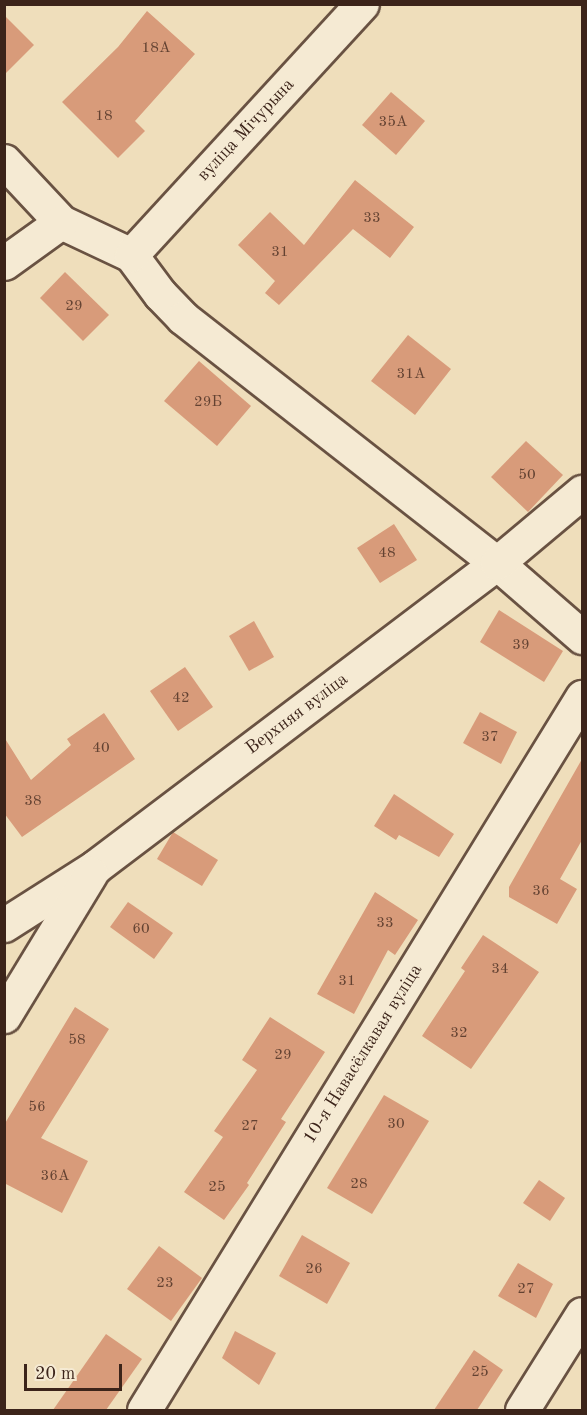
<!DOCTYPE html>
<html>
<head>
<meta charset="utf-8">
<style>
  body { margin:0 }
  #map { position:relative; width:587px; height:1415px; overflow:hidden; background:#efdebb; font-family:"Old Standard TT",serif }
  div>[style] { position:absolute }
  .building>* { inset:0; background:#d89b7a }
  .roads { filter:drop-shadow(2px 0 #695242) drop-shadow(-2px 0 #695242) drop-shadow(0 2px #695242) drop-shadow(0 -2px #695242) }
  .street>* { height:33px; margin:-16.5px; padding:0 16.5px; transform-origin:16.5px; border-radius:16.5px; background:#f5ead3 }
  span { translate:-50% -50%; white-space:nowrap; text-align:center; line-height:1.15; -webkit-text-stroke:6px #f5ead3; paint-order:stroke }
  .number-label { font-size:15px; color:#634232 }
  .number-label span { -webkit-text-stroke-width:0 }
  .street-label { font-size:18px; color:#3c241a }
  .frame { position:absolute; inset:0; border:6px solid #3c241a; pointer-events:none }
  .scale { position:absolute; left:24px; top:1364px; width:98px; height:27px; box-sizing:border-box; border:3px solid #3c241a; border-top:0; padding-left:8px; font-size:18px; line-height:21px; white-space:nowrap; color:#3c241a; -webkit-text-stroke:4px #f5ead3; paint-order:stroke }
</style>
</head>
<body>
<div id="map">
  <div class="building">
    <div style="clip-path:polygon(147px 11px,195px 54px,135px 121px,145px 131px,118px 158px,62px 102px,118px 47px)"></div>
    <div style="clip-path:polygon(4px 15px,34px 45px,4px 75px)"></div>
    <div style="clip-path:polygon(391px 92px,425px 121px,396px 155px,362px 125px)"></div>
    <div style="clip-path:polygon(355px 180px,414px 227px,390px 258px,353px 229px,279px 305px,265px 293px,275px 281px,238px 245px,270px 212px,304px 245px)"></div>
    <div style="clip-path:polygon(65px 272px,109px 315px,83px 341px,40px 298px)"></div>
    <div style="clip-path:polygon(408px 335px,451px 369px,415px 415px,371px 381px)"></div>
    <div style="clip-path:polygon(199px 361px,251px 406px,217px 446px,164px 401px)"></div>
    <div style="clip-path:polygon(526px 441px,563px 475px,528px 512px,491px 477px)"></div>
    <div style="clip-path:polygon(394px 524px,417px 560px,380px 583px,357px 548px)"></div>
    <div style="clip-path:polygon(499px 610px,563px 651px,544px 682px,480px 642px)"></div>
    <div style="clip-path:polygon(254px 621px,274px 657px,249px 671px,229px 636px)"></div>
    <div style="clip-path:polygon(185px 667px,213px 707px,178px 731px,150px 691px)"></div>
    <div style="clip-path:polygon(480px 712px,517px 732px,501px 764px,463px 743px)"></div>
    <div style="clip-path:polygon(104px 713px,135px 759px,22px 837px,4px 813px,4px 737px,31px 780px,71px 745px,67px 739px)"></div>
    <div style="clip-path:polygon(582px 759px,582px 840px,560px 879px,577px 889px,557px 924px,509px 897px,509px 887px)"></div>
    <div style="clip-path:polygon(394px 794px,454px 834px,439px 857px,399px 835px,396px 840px,374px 826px)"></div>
    <div style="clip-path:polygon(173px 832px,218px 860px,202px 886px,157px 859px)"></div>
    <div style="clip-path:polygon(375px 892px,418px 920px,395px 955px,388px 950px,354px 1014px,317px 994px)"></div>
    <div style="clip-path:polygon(128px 902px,173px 933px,154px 959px,110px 927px)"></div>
    <div style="clip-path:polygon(483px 935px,539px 972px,471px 1069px,422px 1036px,465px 971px,461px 968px)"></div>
    <div style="clip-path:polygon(75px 1007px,109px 1029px,41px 1138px,88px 1161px,62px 1213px,4px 1183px,4px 1125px)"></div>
    <div style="clip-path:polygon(270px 1017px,325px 1052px,281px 1119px,286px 1122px,247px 1183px,249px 1185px,224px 1220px,184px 1192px,223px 1137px,214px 1131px,257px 1070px,242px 1060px)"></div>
    <div style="clip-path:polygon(384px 1095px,429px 1121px,372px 1214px,327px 1188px)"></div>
    <div style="clip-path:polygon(539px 1180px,565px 1198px,550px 1221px,523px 1203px)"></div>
    <div style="clip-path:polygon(302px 1235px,350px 1263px,327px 1304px,279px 1276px)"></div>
    <div style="clip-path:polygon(159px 1246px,202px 1278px,171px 1321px,127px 1289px)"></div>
    <div style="clip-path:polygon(518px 1263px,553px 1284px,536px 1318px,498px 1296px)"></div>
    <div style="clip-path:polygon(235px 1331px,276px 1353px,259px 1385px,222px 1358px)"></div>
    <div style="clip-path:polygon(106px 1334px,142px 1359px,106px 1410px,53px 1410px)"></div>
    <div style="clip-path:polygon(474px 1350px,503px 1370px,477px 1410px,434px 1410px)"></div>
  </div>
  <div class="roads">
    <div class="street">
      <div style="left:4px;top:161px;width:83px;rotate:46.9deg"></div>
      <div style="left:61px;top:222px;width:77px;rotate:25.2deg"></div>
      <div style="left:131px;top:255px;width:49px;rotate:53.4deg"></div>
      <div style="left:160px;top:294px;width:33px;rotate:46deg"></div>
      <div style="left:183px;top:318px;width:398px;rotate:38deg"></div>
      <div style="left:497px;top:563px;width:113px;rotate:41deg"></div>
      <div style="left:131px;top:255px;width:341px;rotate:-47.4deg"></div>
      <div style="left:4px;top:263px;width:70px;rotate:-35.7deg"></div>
      <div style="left:4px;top:925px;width:108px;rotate:-32.5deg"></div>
      <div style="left:95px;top:867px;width:504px;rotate:-37.1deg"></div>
      <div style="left:497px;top:563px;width:111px;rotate:-39.9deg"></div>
      <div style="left:4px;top:1016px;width:167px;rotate:-58.7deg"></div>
      <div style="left:144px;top:1410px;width:837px;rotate:-58.44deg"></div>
      <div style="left:522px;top:1410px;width:113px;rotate:-58deg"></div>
    </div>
  </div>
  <div class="number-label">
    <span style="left:156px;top:49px">18А</span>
    <span style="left:104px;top:117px">18</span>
    <span style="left:393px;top:123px">35А</span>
    <span style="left:372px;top:219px">33</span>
    <span style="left:280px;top:253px">31</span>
    <span style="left:74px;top:307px">29</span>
    <span style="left:411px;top:375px">31А</span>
    <span style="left:208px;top:403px">29Б</span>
    <span style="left:527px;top:476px">50</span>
    <span style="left:387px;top:554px">48</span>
    <span style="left:521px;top:646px">39</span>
    <span style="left:181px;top:699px">42</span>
    <span style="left:490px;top:738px">37</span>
    <span style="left:101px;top:749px">40</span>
    <span style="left:33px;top:802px">38</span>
    <span style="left:541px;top:892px">36</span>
    <span style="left:385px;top:924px">33</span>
    <span style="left:141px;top:930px">60</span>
    <span style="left:500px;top:970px">34</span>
    <span style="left:347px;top:982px">31</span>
    <span style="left:459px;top:1034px">32</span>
    <span style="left:77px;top:1041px">58</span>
    <span style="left:283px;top:1056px">29</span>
    <span style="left:37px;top:1108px">56</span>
    <span style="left:396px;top:1125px">30</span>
    <span style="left:250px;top:1127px">27</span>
    <span style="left:55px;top:1177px">36А</span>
    <span style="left:359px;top:1185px">28</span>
    <span style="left:217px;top:1188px">25</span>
    <span style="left:314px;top:1270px">26</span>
    <span style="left:165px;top:1284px">23</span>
    <span style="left:526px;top:1290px">27</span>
    <span style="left:480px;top:1373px">25</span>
  </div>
  <div class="street-label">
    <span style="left:246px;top:130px;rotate:-47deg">вуліца Мічурына</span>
    <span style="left:297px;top:714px;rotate:-37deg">Верхняя вуліца</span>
    <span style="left:363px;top:1054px;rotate:-58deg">10-я Навасёлкавая вуліца</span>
  </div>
  <div class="frame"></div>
  <div class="scale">20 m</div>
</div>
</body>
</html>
